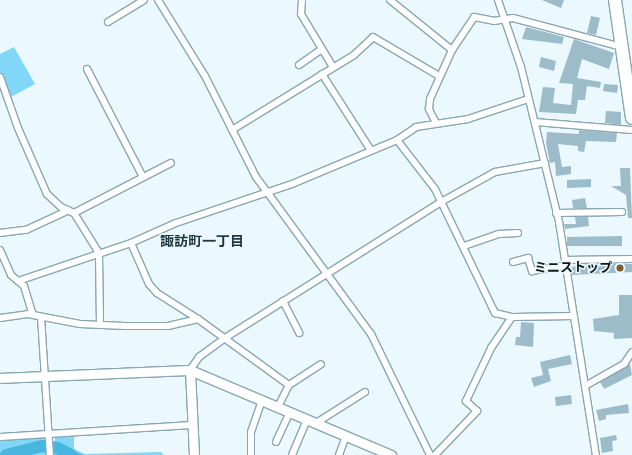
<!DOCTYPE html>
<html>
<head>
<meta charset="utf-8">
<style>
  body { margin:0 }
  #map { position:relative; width:632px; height:455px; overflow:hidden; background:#ebf8fe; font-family:"DejaVu Sans","Noto Sans JP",sans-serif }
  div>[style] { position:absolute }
  .green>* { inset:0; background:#82d6f8 }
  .water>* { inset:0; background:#47b7df }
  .river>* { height:12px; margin:-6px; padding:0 6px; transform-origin:6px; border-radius:6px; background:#47b7df }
  .building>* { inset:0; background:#9dbcc9 }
  .roads { filter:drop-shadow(1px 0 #88a7b4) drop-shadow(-1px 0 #88a7b4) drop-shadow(0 1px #88a7b4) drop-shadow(0 -1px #88a7b4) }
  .street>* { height:6px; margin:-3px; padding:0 3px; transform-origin:3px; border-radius:3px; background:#fff }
  .secondary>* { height:9px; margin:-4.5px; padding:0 4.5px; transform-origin:4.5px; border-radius:4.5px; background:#fff }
  .highway>* { height:12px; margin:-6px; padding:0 6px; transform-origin:6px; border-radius:6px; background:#fff }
  .dots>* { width:11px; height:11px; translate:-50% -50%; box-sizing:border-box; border:2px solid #ebf8fe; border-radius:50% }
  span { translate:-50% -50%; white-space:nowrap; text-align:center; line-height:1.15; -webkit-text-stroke:3px #ebf8fe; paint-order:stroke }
  .poi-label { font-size:13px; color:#0c181c; font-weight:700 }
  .right { translate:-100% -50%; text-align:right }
  .neighbourhood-label { font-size:14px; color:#1d3843; font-weight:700 }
</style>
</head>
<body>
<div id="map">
  <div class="green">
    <div style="clip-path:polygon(14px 47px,35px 84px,9px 98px,0 74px,0 54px)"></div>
    <div style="clip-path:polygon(74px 436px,74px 449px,85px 454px,161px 452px,164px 455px,54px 455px,55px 437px)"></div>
    <div style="clip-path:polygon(42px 437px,45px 440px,46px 455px,0 455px,0 439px)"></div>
  </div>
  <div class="water">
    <div style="clip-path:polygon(53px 443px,83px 455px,58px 455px,53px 452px)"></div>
    <div style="clip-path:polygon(45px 444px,45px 452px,0 455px,6px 450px)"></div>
  </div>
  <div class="river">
    <div style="left:6px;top:455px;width:37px;rotate:-14deg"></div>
    <div style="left:42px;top:446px;width:16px;rotate:7deg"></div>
    <div style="left:58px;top:448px;width:15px;rotate:28deg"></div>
  </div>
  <div class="building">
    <div style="clip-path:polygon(542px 0,564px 0,561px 8px)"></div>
    <div style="clip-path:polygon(591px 16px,600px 18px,596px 35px,587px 33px)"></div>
    <div style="clip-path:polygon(526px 27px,564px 37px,562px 44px,522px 39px)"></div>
    <div style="clip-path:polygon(574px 39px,614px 53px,609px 69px,582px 59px,577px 78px,601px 82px,600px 88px,587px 86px,585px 100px,578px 100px,576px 114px,539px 112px,543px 87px,555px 88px,553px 103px,571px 105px,573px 84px,559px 83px)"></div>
    <div style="clip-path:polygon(541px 57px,556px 61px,554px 71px,539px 67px)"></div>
    <div style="clip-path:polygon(604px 84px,618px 85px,617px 93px,603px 91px)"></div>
    <div style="clip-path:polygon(606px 111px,621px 112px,621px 125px,605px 123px)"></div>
    <div style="clip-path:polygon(579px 130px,617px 133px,616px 142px,586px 141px,584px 152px,578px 151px,578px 146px,558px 144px,562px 167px,571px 166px,571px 174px,556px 176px,555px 162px,550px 163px,546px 143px,547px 132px,579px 134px)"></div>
    <div style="clip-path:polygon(620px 168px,630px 168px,632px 218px,628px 218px,626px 195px,611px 186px,621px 186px)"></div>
    <div style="clip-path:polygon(591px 179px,591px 187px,567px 188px,567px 180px)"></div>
    <div style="clip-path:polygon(585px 198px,587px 208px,573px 208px,572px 200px)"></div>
    <div style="clip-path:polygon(575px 217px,588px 217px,589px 226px,565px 229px,564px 224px,576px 224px)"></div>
    <div style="clip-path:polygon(622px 236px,622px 246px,567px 246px,567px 237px)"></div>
    <div style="clip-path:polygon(589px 264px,632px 264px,632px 272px,572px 275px,572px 267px)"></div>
    <div style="clip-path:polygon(619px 295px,632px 295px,632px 338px,614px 339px,614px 333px,594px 331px,593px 319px,619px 315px)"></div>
    <div style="clip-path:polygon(521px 322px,534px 323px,533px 347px,515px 345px,516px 337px,520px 337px)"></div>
    <div style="clip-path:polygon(570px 355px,572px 364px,548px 369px,551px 381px,534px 387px,531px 378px,543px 375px,540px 362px)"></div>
    <div style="clip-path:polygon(630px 364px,632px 375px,604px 389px,600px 382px)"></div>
    <div style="clip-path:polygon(571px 395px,572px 404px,556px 406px,555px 397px)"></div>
    <div style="clip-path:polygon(628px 404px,629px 413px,606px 415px,606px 419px,599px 421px,596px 410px)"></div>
    <div style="clip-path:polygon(616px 435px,617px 440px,612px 441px,613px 451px,602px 453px,600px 438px)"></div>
  </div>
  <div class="roads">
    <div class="street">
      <div style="left:158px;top:0;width:89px;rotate:58.3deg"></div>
      <div style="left:205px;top:76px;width:113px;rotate:63.2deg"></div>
      <div style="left:256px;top:177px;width:195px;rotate:53.8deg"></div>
      <div style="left:371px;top:334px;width:135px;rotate:64deg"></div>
      <div style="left:302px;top:0;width:14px;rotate:94deg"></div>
      <div style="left:301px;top:14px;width:62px;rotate:58.9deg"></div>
      <div style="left:390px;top:0;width:80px;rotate:38.9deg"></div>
      <div style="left:498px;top:0;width:71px;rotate:71.1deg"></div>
      <div style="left:521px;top:67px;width:160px;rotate:76.2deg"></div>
      <div style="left:559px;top:222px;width:236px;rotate:81deg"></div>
      <div style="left:108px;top:22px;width:42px;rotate:-31.4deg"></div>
      <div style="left:299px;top:65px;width:28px;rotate:-35deg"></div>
      <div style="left:87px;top:69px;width:122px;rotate:62.6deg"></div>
      <div style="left:322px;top:74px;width:89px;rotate:57.4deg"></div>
      <div style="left:0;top:77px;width:54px;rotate:70.6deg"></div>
      <div style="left:18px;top:128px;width:72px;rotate:66.3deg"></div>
      <div style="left:47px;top:194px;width:19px;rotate:43deg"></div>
      <div style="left:61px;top:207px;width:14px;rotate:25deg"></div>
      <div style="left:74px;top:213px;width:47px;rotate:58deg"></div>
      <div style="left:99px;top:253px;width:72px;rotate:89.2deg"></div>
      <div style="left:535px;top:122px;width:97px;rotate:4.7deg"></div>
      <div style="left:436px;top:123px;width:16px;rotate:-117deg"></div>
      <div style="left:429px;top:109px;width:10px;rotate:-84deg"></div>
      <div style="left:430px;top:99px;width:54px;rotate:-65.8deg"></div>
      <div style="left:452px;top:50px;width:40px;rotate:-56deg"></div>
      <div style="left:474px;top:17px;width:20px;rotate:11deg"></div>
      <div style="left:494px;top:21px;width:19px;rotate:-9deg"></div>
      <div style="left:513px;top:18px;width:113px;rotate:14.9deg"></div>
      <div style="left:232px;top:130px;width:143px;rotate:-31.6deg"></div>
      <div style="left:354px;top:55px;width:26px;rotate:-43deg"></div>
      <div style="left:373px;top:37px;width:77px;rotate:30.6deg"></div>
      <div style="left:397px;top:140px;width:62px;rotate:52.2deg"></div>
      <div style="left:435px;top:189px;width:138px;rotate:64.2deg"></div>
      <div style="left:495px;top:313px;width:17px;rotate:13deg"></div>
      <div style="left:512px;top:317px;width:62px;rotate:-0.9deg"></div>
      <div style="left:74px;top:213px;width:109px;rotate:-27.3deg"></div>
      <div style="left:556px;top:213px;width:66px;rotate:-0.9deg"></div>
      <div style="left:0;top:233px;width:26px;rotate:-7deg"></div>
      <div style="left:26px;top:230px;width:47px;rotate:-24.9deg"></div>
      <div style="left:131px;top:243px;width:45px;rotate:66.3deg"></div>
      <div style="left:149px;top:284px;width:12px;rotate:48deg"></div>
      <div style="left:157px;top:293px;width:49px;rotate:32.4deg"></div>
      <div style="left:198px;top:319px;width:112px;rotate:36deg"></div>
      <div style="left:289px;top:385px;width:25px;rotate:117deg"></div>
      <div style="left:464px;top:246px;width:37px;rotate:-19deg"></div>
      <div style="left:499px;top:234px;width:19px;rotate:-3deg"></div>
      <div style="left:0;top:250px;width:27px;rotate:66deg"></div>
      <div style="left:11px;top:275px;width:17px;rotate:40deg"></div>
      <div style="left:24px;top:286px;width:30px;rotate:73deg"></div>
      <div style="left:565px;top:260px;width:67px;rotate:-0.9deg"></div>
      <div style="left:513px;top:262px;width:16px;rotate:-15deg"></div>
      <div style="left:528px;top:258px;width:14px;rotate:73deg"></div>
      <div style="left:532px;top:271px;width:35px;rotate:-10deg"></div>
      <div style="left:18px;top:281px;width:119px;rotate:-18.6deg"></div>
      <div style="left:131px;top:243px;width:49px;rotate:-24deg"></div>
      <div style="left:176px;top:223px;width:122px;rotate:-18.6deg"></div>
      <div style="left:292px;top:184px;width:114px;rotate:-22.7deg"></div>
      <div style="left:397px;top:140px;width:23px;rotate:-34deg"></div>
      <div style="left:416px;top:127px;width:53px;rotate:-8.7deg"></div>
      <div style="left:468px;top:119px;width:63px;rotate:-18.4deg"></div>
      <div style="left:283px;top:301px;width:36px;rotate:63deg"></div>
      <div style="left:41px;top:317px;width:138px;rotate:86.3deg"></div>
      <div style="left:0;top:318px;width:28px;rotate:-8deg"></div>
      <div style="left:28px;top:314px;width:53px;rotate:10.9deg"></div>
      <div style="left:80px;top:324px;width:45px;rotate:2.5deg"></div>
      <div style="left:125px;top:326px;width:43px"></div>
      <div style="left:168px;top:326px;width:31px;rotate:-13deg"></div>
      <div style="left:190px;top:370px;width:16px;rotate:-55deg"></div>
      <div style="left:199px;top:357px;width:32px;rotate:-36deg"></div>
      <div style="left:225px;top:338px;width:255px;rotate:-32.2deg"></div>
      <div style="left:441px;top:202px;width:62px;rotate:-29.1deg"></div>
      <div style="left:495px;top:172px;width:51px;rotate:-10.2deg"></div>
      <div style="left:289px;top:385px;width:38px;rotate:-33deg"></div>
      <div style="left:585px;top:386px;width:45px;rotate:-29.4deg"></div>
      <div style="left:624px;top:364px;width:14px;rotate:-56deg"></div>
      <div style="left:316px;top:423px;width:58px;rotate:-32.3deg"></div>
      <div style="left:0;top:437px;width:192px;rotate:-3.6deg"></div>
      <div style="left:276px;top:442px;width:33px;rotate:-65deg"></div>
      <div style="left:251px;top:455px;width:23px;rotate:-90deg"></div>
      <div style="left:251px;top:432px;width:34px;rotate:-71deg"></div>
      <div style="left:292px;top:455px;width:39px;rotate:-67deg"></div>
      <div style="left:339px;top:455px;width:20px;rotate:-70deg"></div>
      <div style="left:435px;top:455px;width:61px;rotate:-46.3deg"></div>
      <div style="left:477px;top:411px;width:15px;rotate:-138deg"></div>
      <div style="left:466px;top:401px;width:59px;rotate:-64.7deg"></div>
      <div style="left:491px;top:348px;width:37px;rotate:-56deg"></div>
    </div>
    <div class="secondary">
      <div style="left:190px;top:370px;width:85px;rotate:87.3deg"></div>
      <div style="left:0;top:378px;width:190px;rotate:-2.4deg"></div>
      <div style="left:190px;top:370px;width:218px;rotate:22.9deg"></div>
    </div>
    <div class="highway">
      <div style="left:615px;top:0;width:119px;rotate:81.8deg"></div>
    </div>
  </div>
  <div class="dots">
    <div style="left:620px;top:268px;background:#7a5d30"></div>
  </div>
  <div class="poi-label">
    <span class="right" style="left:612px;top:268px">ミニストップ</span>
  </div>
  <div class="neighbourhood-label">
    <span style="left:202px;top:241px">諏訪町一丁目</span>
  </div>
</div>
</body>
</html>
